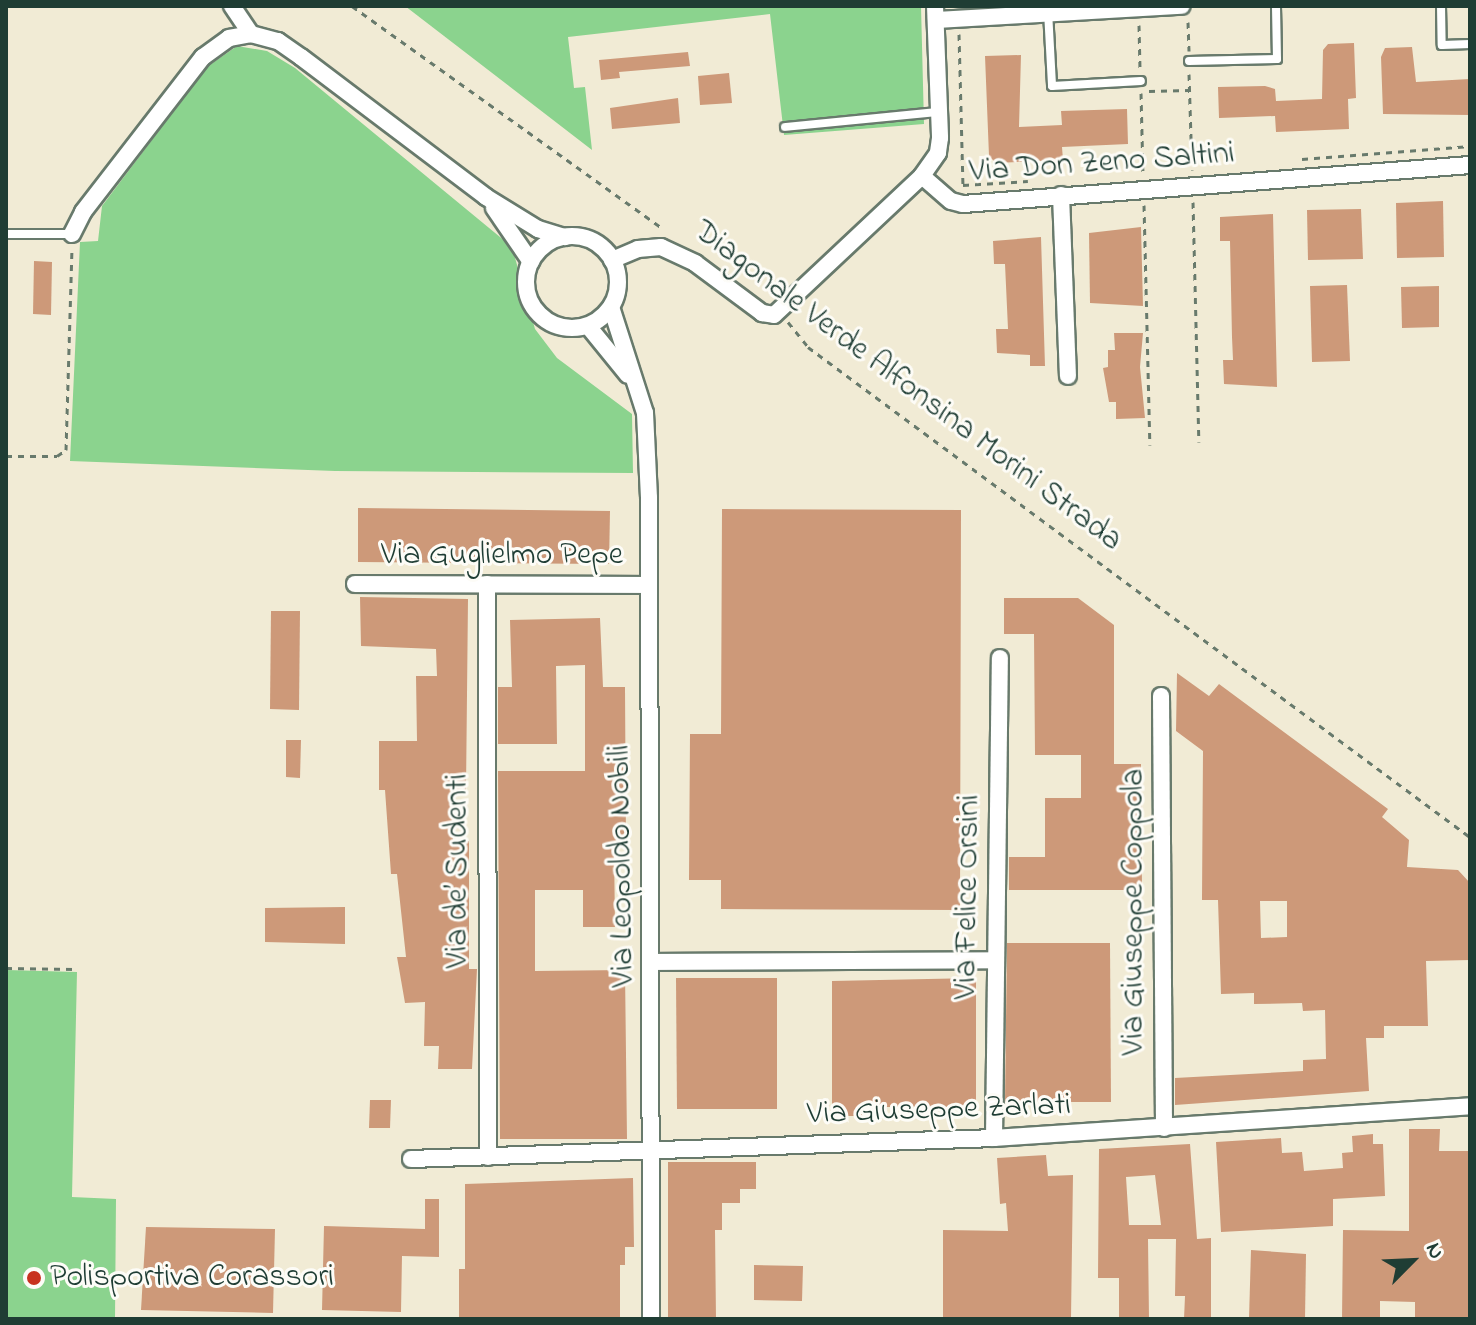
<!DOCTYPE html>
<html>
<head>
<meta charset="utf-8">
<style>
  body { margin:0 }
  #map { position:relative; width:1476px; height:1325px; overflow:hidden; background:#f1ebd5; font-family:"Indie Flower",sans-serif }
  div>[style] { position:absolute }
  .green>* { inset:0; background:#8bd38e }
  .building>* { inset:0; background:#cd9979 }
  .path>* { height:3px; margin-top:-1.5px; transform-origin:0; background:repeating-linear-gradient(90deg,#687a6c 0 6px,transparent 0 12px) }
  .roads { filter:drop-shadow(2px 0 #687a6c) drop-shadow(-2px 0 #687a6c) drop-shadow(0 2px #687a6c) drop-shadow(0 -2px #687a6c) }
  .service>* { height:8px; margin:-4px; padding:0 4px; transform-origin:4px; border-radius:4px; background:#fff }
  .minor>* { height:16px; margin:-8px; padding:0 8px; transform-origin:8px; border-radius:8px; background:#fff }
  .minor>.ring { margin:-8px; padding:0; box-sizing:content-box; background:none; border:16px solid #fff; border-radius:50% }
  .dots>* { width:22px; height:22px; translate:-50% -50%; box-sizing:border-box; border:4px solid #fdfcf7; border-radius:50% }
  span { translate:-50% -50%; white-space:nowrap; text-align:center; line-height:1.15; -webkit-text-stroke:6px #fdfcf7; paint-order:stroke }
  .street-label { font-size:32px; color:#1f3d34 }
  .poi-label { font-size:32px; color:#1f3d34 }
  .left { translate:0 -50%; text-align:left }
  .frame { position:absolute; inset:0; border:8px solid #1f3d34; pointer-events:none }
  .north { position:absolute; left:1372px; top:1221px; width:80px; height:80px; -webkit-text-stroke:6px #fdfcf7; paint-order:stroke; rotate:66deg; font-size:22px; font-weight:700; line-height:32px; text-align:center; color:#1f3d34 }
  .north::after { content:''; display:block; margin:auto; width:28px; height:36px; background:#1f3d34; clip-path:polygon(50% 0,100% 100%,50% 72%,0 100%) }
</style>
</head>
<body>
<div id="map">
  <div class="green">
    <div style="clip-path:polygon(405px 6px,921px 6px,924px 124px,784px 135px,770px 14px,568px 37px,574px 88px,585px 87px,592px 150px)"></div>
    <div style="clip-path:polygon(237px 46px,267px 51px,295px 68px,512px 247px,535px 329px,557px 358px,632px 414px,633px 473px,335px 471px,70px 461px,80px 242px,98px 241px,102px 206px,207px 67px)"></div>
    <div style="clip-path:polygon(6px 970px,77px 972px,72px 1197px,116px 1199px,115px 1319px,6px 1319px)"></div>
  </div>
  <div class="building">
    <div style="clip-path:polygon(1354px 43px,1356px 98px,1348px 99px,1349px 129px,1276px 132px,1275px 116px,1219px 118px,1218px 87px,1265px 86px,1275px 89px,1276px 101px,1322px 99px,1323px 50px,1328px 44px)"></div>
    <div style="clip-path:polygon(1412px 47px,1416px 82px,1470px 79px,1470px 115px,1383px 114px,1381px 57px,1385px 48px)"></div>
    <div style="clip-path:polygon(688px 52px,690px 66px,619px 72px,620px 78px,601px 80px,599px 60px)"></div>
    <div style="clip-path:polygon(1021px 55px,1019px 127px,1062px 125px,1061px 111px,1127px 109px,1128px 144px,1062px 147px,1063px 160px,996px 163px,989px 156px,985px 56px)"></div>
    <div style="clip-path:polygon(729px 73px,732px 103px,700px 105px,698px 76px)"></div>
    <div style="clip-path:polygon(678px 98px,680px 123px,612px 129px,610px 108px)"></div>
    <div style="clip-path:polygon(1443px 201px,1444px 257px,1397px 258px,1396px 203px)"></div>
    <div style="clip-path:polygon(1361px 209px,1363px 259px,1308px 260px,1307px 210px)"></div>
    <div style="clip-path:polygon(1273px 214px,1277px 387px,1224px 384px,1223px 360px,1233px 360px,1232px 337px,1230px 241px,1220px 241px,1220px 217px)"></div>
    <div style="clip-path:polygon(1141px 227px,1143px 306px,1090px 303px,1089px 233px)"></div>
    <div style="clip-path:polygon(1041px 237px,1045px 366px,1030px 366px,1030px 355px,997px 353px,996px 329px,1008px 329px,1005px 264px,994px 264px,993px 241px)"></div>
    <div style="clip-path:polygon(34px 261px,52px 262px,51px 315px,33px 314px)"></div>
    <div style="clip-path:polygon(1347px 285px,1350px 361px,1312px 362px,1310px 286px)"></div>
    <div style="clip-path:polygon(1439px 286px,1439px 327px,1402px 328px,1401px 287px)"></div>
    <div style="clip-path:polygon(1114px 333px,1143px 333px,1140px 367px,1145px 418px,1116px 419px,1116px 402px,1109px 402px,1103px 368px,1108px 367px,1108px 350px,1115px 350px)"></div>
    <div style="clip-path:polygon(358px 508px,610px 511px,609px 564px,358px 562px)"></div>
    <div style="clip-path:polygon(722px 509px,961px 510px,960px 910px,721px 909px,721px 880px,689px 880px,690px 734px,721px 734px)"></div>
    <div style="clip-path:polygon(360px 597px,468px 599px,466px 790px,453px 790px,453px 841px,469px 841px,469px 969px,477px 969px,472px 1069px,438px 1069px,439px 1046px,424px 1046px,425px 1002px,405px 1003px,397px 957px,406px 957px,397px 874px,391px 874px,385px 790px,379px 790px,379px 741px,417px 741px,416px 676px,437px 676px,436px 649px,361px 646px)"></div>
    <div style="clip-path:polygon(1004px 598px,1078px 598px,1114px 625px,1114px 764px,1141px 764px,1142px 890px,1009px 890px,1009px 857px,1045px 857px,1045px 798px,1081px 798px,1081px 755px,1035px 755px,1034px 634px,1004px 634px)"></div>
    <div style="clip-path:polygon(271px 611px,300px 611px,299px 710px,270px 709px)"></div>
    <div style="clip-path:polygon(600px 618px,603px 687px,625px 687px,626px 847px,614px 847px,615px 927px,583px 927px,583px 890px,535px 890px,535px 971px,625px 970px,627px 1139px,500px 1139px,498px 771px,585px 771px,585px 665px,556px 666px,557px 744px,498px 744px,498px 687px,512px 687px,510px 620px)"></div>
    <div style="clip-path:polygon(evenodd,1177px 673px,1209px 696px,1219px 684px,1388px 809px,1382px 817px,1409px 840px,1407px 867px,1458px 870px,1470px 883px,1470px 960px,1426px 961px,1428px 1026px,1384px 1026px,1384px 1038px,1366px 1038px,1369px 1091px,1175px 1105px,1175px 1078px,1303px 1071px,1303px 1060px,1326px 1059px,1325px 1010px,1303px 1011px,1302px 1003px,1254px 1004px,1254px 993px,1221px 994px,1218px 900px,1202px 900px,1203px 751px,1176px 731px,1177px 673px,1260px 901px,1287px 901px,1287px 937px,1261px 938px,1260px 901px)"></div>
    <div style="clip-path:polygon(286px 740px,301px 740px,300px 778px,286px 777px)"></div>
    <div style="clip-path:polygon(345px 907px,345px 944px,265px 942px,265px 908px)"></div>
    <div style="clip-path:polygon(1007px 943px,1110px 943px,1111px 1102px,1005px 1102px)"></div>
    <div style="clip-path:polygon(676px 978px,777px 978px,777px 1109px,677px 1109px)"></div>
    <div style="clip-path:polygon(976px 978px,976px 1107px,886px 1107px,886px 1116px,832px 1116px,832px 981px)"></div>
    <div style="clip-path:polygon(370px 1100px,391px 1100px,390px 1128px,369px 1128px)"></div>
    <div style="clip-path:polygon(1409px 1129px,1440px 1129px,1439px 1151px,1470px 1151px,1470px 1319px,1415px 1319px,1415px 1302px,1380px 1301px,1380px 1319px,1342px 1319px,1343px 1230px,1409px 1231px)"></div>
    <div style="clip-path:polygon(1373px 1134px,1373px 1144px,1383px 1144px,1385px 1196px,1333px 1199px,1333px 1226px,1221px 1232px,1216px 1142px,1281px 1138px,1282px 1153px,1302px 1152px,1304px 1171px,1343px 1168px,1342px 1153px,1353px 1152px,1352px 1136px)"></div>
    <div style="clip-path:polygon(evenodd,1190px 1144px,1197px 1239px,1211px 1238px,1211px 1319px,1184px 1319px,1185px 1296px,1175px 1296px,1176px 1239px,1148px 1239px,1149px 1319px,1119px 1319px,1119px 1278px,1098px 1278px,1099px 1149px,1190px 1144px,1155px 1175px,1161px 1225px,1129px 1225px,1126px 1177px,1155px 1175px)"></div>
    <div style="clip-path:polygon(1046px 1155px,1048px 1176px,1073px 1175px,1071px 1319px,943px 1319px,943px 1230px,1008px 1231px,1006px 1203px,1000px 1204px,997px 1158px)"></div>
    <div style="clip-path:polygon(668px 1162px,756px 1162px,756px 1189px,740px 1189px,740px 1203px,722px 1203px,722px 1230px,715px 1230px,716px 1319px,668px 1319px)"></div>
    <div style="clip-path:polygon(633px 1178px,634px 1247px,625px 1247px,625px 1265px,620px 1265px,620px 1319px,459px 1319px,459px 1269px,465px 1269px,465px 1184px)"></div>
    <div style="clip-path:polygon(425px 1199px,439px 1199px,439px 1257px,402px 1256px,401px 1312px,322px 1310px,324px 1226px,425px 1229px)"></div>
    <div style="clip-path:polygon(146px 1227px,275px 1229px,273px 1313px,141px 1310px)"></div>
    <div style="clip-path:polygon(1251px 1250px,1306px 1254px,1305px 1319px,1249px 1319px)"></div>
    <div style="clip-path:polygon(754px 1265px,803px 1266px,802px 1301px,754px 1300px)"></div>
  </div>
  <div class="path">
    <div style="left:352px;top:6px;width:383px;rotate:35.6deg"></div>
    <div style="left:1188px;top:22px;width:29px;rotate:88deg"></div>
    <div style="left:1139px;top:25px;width:44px;rotate:88.7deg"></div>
    <div style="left:959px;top:34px;width:151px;rotate:88.5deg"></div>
    <div style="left:963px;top:185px;width:65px;rotate:-3.5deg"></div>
    <div style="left:1189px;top:74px;width:96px;rotate:88.2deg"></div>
    <div style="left:1149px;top:91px;width:40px;rotate:-1.4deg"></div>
    <div style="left:1141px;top:93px;width:80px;rotate:88.6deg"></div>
    <div style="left:1302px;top:159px;width:169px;rotate:-4.4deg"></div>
    <div style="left:1193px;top:202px;width:240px;rotate:88.6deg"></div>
    <div style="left:1144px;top:205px;width:240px;rotate:88.6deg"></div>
    <div style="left:788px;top:322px;width:32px;rotate:51deg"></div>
    <div style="left:808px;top:347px;width:824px;rotate:36.51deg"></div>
    <div style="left:6px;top:456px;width:51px"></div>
    <div style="left:57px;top:456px;width:11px;rotate:-34deg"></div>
    <div style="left:66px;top:450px;width:200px;rotate:-88.3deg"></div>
    <div style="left:6px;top:968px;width:69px;rotate:0.8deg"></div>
  </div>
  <div class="roads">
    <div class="service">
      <div style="left:1441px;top:6px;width:39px;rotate:89deg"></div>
      <div style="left:1442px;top:45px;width:28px;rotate:-2deg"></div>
      <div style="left:1048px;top:11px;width:75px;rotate:86.9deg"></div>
      <div style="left:1052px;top:86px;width:89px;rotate:-3.2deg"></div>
      <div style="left:1189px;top:61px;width:88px;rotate:-1.3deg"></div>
      <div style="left:1277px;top:59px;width:53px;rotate:-91.1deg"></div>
      <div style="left:785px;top:127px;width:154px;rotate:-5.6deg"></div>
      <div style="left:6px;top:234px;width:66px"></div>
    </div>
    <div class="minor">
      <div style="left:232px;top:6px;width:34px;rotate:56deg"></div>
      <div style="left:935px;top:6px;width:132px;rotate:87.8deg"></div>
      <div style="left:940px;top:138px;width:15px;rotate:98deg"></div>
      <div style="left:938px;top:153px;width:28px;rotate:125deg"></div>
      <div style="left:922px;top:176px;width:38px;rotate:41deg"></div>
      <div style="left:951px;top:201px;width:12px;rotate:14deg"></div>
      <div style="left:963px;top:204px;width:508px;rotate:-4.4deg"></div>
      <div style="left:936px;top:20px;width:246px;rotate:-3.3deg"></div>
      <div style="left:1061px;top:195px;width:181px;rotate:87.8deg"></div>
      <div style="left:494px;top:208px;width:65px;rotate:55.6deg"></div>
      <div style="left:72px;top:234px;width:25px;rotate:-63deg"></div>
      <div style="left:83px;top:212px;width:196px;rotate:-52.3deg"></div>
      <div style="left:203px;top:57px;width:32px;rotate:-36deg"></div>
      <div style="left:229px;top:38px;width:22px;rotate:-10deg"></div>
      <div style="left:251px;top:34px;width:28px;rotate:15deg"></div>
      <div style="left:278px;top:41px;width:28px;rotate:35deg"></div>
      <div style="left:301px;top:57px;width:232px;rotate:37.1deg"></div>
      <div style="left:486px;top:197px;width:61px;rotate:31.6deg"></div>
      <div style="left:538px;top:229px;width:28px;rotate:17deg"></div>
      <div class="ring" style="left:526px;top:236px;width:76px;height:76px"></div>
      <div style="left:612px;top:260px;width:28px;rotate:-23deg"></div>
      <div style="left:638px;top:249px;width:23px;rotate:-5deg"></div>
      <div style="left:661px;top:247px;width:38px;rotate:25deg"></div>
      <div style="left:695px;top:263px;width:84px;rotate:36.7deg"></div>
      <div style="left:762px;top:313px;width:12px;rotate:9deg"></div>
      <div style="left:774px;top:315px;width:203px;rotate:-43.2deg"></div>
      <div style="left:611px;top:307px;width:111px;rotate:72.2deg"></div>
      <div style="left:645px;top:413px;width:85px;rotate:87.3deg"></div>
      <div style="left:649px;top:498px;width:821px;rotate:89.86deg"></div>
      <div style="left:588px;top:326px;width:63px;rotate:50.8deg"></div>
      <div style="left:355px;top:584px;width:293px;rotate:0.2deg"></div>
      <div style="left:487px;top:584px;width:573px;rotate:89.9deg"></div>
      <div style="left:1161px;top:696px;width:432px;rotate:89.6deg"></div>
      <div style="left:652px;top:962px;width:344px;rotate:-0.3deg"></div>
      <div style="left:994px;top:1138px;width:480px;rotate:-89.3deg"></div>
      <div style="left:411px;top:1159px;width:583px;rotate:-2.06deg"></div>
      <div style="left:994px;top:1138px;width:477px;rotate:-3.8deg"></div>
    </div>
  </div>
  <div class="dots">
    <div style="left:34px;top:1278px;background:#c8321e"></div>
  </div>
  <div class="street-label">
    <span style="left:1102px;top:164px;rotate:-4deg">Via Don Zeno Saltini</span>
    <span style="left:907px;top:387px;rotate:37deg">Diagonale Verde Alfonsina Morini Strada</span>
    <span style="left:502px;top:556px">Via Guglielmo Pepe</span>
    <span style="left:623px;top:866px;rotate:-91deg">Via Leopoldo Nobili</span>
    <span style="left:459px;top:871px;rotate:-90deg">Via de’ Sudenti</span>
    <span style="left:969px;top:897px;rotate:-89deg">Via Felice Orsini</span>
    <span style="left:1135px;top:912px;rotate:-90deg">Via Giuseppe Coppola</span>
    <span style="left:939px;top:1111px;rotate:-2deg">Via Giuseppe Zarlati</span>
  </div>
  <div class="poi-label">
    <span class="left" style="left:50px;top:1278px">Polisportiva Corassori</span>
  </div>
  <div class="frame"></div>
  <div class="north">N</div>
</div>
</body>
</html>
